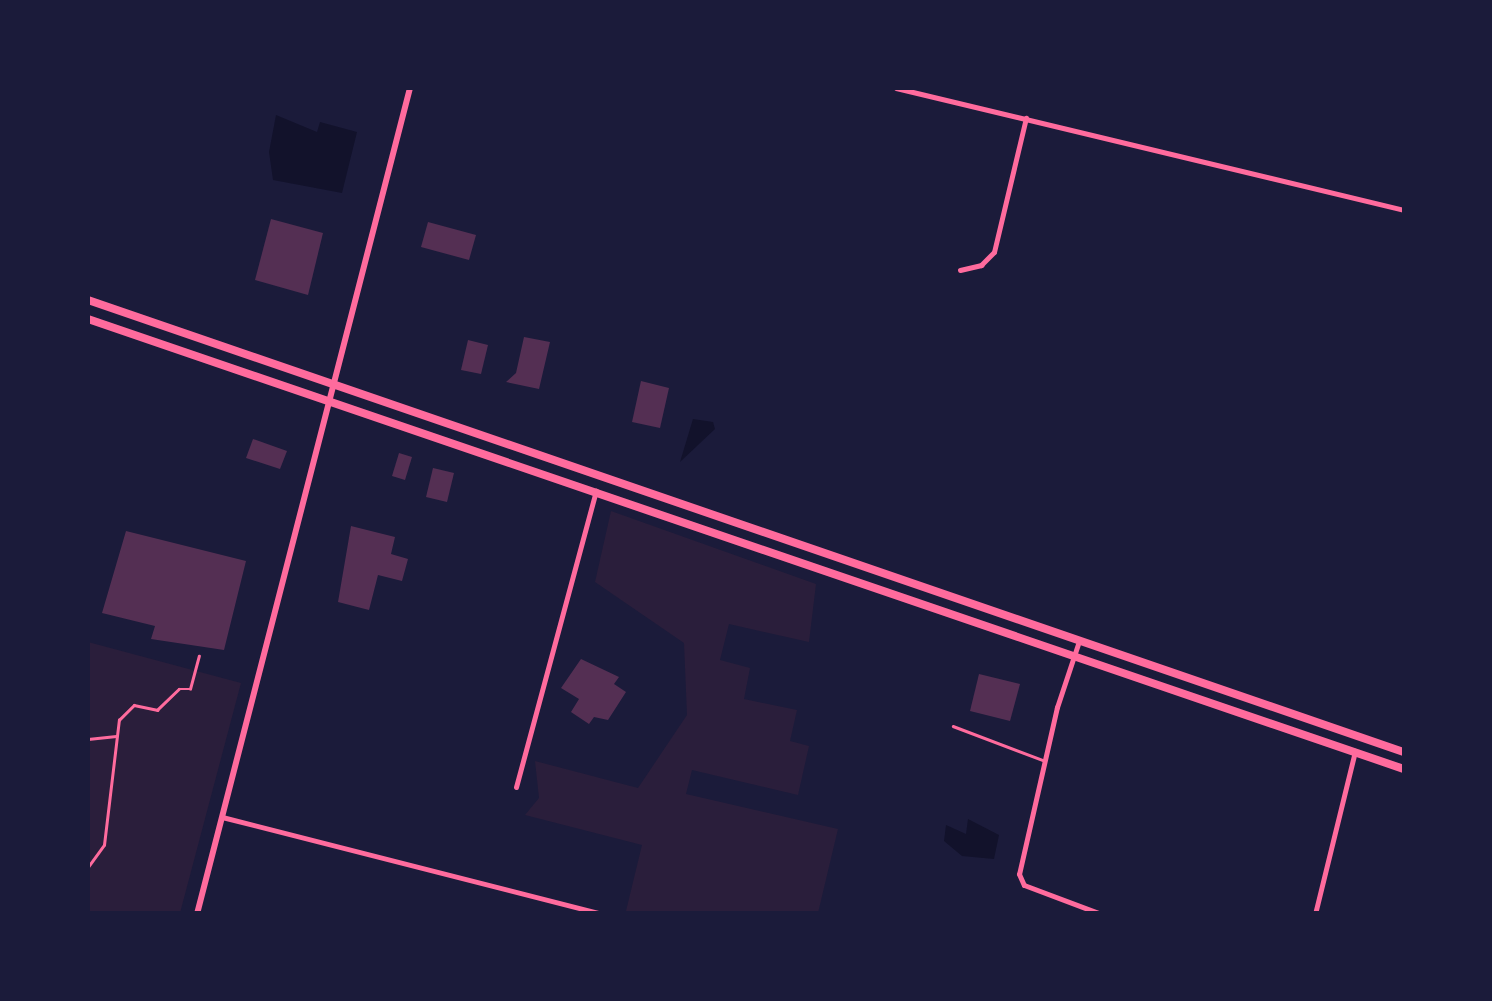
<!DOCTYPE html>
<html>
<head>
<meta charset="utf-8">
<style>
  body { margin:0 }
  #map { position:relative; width:1492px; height:1001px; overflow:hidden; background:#1b1b3a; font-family:"Source Serif 4",serif }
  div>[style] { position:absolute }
  .green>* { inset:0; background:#2a1e3b }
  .water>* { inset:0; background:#12122b }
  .building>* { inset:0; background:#542f53 }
  .path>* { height:2.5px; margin:-1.25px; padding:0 1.25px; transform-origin:1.25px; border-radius:1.25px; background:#ff6b9d }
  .service>* { height:2.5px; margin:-1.25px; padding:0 1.25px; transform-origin:1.25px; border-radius:1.25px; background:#ff6b9d }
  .minor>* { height:5px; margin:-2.5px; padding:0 2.5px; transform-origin:2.5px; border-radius:2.5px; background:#ff6b9d }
  .tertiary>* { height:6px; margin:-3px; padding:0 3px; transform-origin:3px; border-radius:3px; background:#ff6b9d }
  .primary>* { height:8px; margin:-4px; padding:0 4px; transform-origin:4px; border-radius:4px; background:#ff6b9d }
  span { translate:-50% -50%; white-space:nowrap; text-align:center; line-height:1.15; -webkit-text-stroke:8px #1b1b3a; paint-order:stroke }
  .frame { position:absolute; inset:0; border:90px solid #1b1b3a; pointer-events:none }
</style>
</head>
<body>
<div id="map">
  <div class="green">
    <div style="clip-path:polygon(611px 511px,816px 584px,809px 642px,729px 624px,720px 660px,750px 668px,744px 699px,797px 710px,790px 741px,809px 746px,798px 795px,692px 770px,686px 794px,838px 829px,818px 913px,626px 911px,642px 845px,525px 815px,539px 798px,535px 761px,638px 788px,687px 715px,684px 643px,595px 582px)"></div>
    <div style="clip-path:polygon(88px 642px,241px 683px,180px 913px,88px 913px)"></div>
  </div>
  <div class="water">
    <div style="clip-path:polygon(276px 115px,317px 132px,320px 122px,357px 132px,342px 193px,273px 180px,269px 152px)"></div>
    <div style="clip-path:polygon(693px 419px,713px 422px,715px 429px,680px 462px)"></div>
    <div style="clip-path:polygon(968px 819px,999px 835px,994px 859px,962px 856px,944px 841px,946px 825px,966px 834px)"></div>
  </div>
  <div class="building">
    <div style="clip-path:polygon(271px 219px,323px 233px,308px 295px,255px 280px)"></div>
    <div style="clip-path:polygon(428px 222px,476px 235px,469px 260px,421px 247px)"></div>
    <div style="clip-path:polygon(524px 337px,550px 342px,539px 389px,506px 382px,516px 373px)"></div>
    <div style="clip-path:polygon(468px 340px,488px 345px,481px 374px,461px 370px)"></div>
    <div style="clip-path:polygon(641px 381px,669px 388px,660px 428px,632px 422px)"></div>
    <div style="clip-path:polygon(253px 439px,287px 451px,280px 469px,246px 458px)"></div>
    <div style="clip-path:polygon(399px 453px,412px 457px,405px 480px,392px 476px)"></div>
    <div style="clip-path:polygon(433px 468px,454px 473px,447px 502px,426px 497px)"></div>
    <div style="clip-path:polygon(351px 526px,395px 537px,391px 554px,408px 559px,402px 581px,378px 575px,369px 610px,338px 602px)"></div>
    <div style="clip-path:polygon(126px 531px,246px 561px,224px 650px,151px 639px,155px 626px,102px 613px)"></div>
    <div style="clip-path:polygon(581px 659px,619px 677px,614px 684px,626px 692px,608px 720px,594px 717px,589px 724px,571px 712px,579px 699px,561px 688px)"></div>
    <div style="clip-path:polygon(979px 674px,1020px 684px,1010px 721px,970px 711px)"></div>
  </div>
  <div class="path">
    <div style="left:88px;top:739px;width:28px;rotate:-6deg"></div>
    <div style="left:88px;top:867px;width:27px;rotate:-54deg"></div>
    <div style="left:104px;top:845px;width:126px;rotate:-83.2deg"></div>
    <div style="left:119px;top:720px;width:21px;rotate:-45deg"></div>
    <div style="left:134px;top:705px;width:24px;rotate:12deg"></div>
    <div style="left:157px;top:710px;width:30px;rotate:-44deg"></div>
    <div style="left:179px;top:689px;width:11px"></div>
    <div style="left:190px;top:689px;width:34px;rotate:-75deg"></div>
  </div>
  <div class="service">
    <div style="left:953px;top:726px;width:98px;rotate:20.8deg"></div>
  </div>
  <div class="minor">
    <div style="left:896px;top:88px;width:522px;rotate:13.5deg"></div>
    <div style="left:960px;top:270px;width:22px;rotate:-13deg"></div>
    <div style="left:981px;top:265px;width:18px;rotate:-45deg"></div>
    <div style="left:994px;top:252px;width:138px;rotate:-76.6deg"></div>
    <div style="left:1079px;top:641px;width:70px;rotate:108.4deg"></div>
    <div style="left:1057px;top:707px;width:171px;rotate:102.8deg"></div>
    <div style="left:1019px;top:874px;width:12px;rotate:66deg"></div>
    <div style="left:1024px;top:885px;width:82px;rotate:20.6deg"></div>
    <div style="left:516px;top:787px;width:307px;rotate:-74.9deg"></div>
    <div style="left:222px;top:817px;width:392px;rotate:14.3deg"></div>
    <div style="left:892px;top:914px;width:34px"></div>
    <div style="left:1315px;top:914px;width:168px;rotate:-76.2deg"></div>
  </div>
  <div class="tertiary">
    <div style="left:197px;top:914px;width:853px;rotate:-75.54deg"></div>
  </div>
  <div class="primary">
    <div style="left:88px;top:300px;width:1391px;rotate:18.96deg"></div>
    <div style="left:88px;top:319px;width:1391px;rotate:18.88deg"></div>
  </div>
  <div class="frame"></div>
</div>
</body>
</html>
